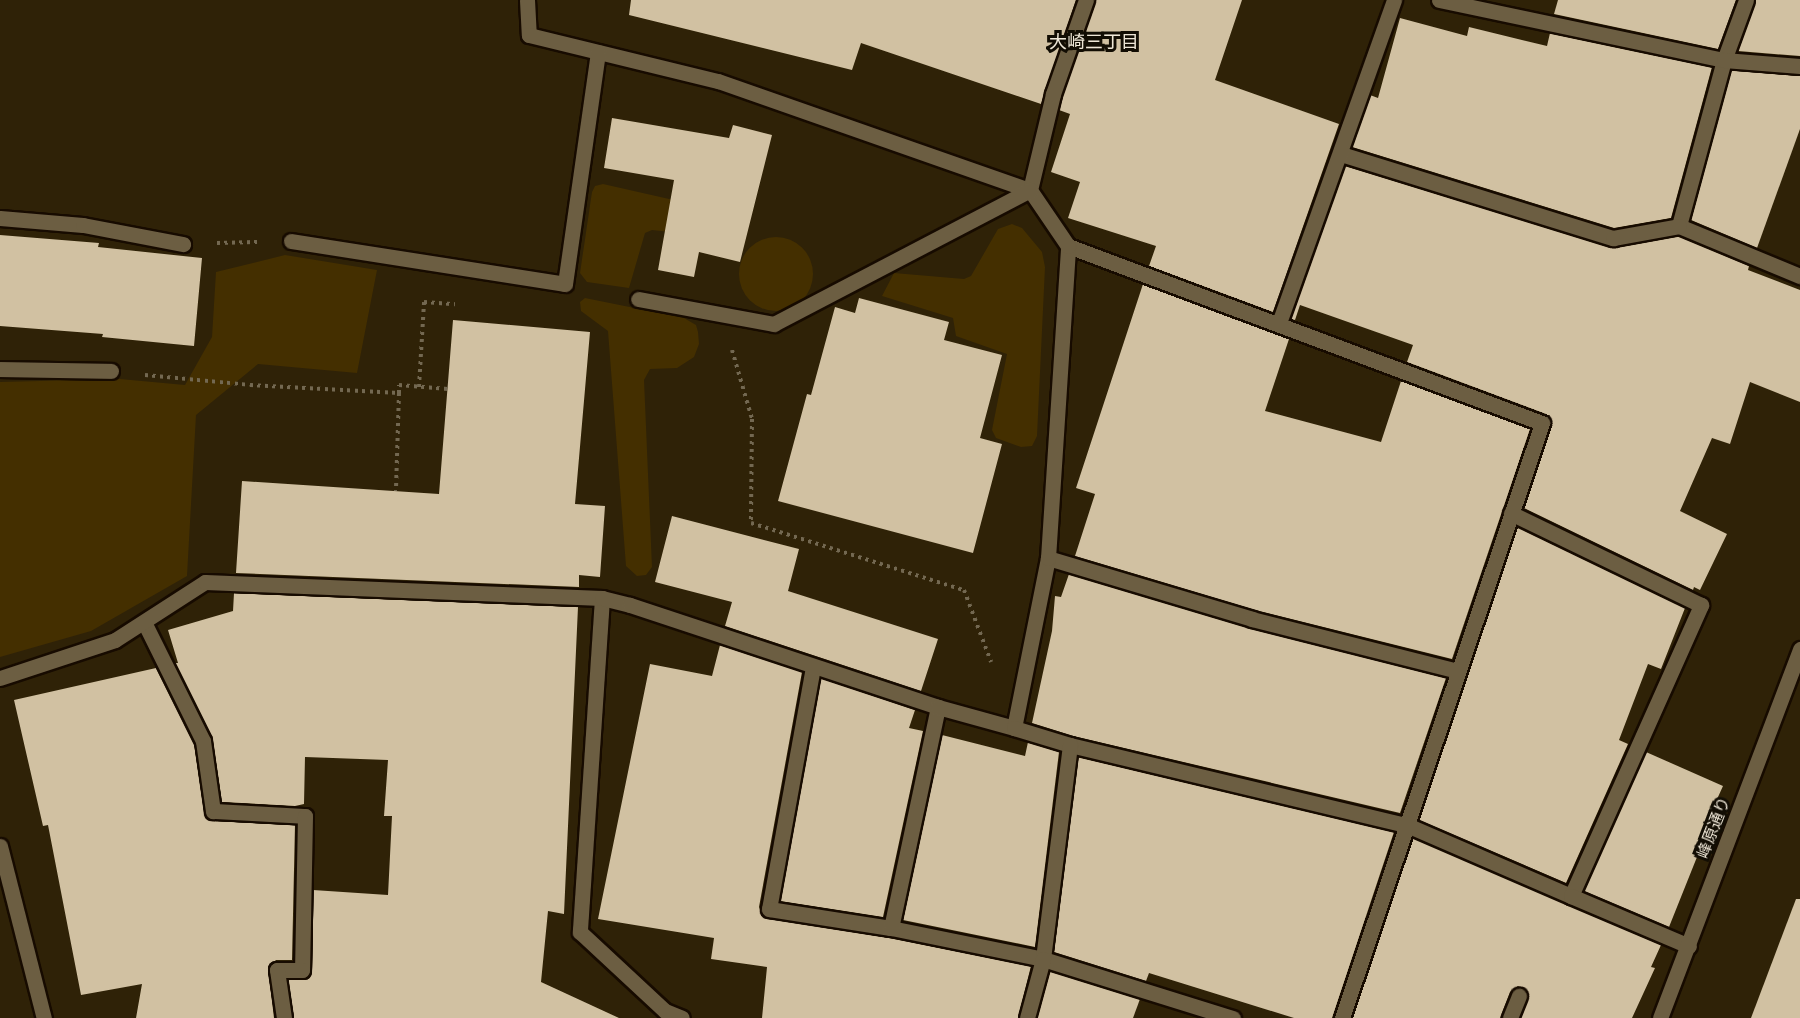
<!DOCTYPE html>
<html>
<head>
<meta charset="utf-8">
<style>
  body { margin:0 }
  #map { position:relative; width:1800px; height:1018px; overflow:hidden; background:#2f2207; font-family:"DejaVu Sans","Noto Sans JP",sans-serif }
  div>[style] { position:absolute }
  .green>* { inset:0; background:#442f00 }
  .round { border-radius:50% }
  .building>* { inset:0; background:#d1c1a2 }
  .path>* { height:4px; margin-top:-2px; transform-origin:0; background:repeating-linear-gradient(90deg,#736851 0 3px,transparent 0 7.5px) }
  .roads { filter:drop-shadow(2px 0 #170b00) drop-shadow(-2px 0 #170b00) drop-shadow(0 2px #170b00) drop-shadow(0 -2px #170b00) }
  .lane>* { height:15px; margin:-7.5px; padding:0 7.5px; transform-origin:7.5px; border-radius:7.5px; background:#6c5e42 }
  .street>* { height:15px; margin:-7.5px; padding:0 7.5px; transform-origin:7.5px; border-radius:7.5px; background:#6c5e42 }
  span { translate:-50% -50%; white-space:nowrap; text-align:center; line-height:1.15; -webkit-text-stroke:6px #120d03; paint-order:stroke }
  .street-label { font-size:16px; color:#eee6d6 }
  .neighbourhood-label { font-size:18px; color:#eee6d6 }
</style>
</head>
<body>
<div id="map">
  <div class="green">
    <div style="clip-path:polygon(603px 184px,678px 201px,670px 232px,652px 230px,645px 233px,629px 288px,587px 282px,580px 273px,592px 192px,595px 186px)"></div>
    <div style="clip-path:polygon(1012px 224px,1022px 228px,1042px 252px,1045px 267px,1037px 436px,1032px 446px,1021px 447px,996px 438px,992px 430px,1007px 354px,956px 336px,953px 318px,882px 296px,894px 273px,964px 279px,971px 276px,998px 229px)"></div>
    <div class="round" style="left:739px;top:237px;width:74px;height:74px"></div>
    <div style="clip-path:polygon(285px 255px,377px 270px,357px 373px,258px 364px,196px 415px,187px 576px,91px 631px,0 657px,0 382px,120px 379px,185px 385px,212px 337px,216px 272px)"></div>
    <div style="clip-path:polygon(585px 298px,684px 318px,696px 325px,698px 332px,699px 344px,694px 357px,677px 368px,650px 369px,644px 380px,652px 567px,646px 575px,637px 576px,626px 566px,608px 331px,581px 311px,580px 302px)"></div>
  </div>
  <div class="building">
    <div style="clip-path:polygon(631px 0,1076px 0,1041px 104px,861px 43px,852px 70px,629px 15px)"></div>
    <div style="clip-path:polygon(1096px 0,1242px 0,1215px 80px,1339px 124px,1273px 312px,1149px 266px,1156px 246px,1068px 218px,1080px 182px,1051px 172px,1070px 114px,1059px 110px,1062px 97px)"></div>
    <div style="clip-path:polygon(1558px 0,1736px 0,1718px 49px,1554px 14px)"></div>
    <div style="clip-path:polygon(1756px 0,1800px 0,1800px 56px,1738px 51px)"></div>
    <div style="clip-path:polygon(1400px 18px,1467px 36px,1469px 27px,1547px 46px,1550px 33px,1712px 67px,1671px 218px,1614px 228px,1352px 147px,1370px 95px,1378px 98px)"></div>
    <div style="clip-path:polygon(1731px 70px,1800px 76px,1800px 129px,1757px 248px,1691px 220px)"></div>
    <div style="clip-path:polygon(612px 118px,729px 138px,733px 125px,772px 135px,740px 262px,699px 252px,694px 277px,658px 270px,674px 180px,604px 168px)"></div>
    <div style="clip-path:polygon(1345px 166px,1610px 247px,1678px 236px,1749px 266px,1748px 270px,1800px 290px,1800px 402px,1750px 382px,1730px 444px,1712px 438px,1680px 511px,1727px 534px,1700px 590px,1694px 587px,1693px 590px,1524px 508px,1551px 426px,1551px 421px,1546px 414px,1407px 362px,1413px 345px,1300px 305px,1295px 320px,1291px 319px)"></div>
    <div style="clip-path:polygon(0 235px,99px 243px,98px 247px,202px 258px,194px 346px,102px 337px,103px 334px,0 326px)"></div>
    <div style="clip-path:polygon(1143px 284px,1289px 339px,1265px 411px,1381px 442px,1401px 381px,1530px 429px,1452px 659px,1255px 610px,1075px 556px,1095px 494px,1076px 488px)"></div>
    <div style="clip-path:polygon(859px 298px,949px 322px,944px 340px,1002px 355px,980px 438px,1002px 444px,973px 553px,778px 501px,807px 394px,811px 395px,835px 307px,855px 313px)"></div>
    <div style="clip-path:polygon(453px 320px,590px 332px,575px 504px,605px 506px,600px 577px,579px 575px,579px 587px,236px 573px,242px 481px,439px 494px)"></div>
    <div style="clip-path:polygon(672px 516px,799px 549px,788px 591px,938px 639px,921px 691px,725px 626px,732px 602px,655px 582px)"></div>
    <div style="clip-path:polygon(1517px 527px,1685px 608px,1661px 669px,1648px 664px,1619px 740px,1628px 744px,1566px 883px,1419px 820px)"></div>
    <div style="clip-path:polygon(1069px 574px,1250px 628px,1446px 678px,1400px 813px,1073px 736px,1032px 723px,1052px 631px,1055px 596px,1061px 597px)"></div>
    <div style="clip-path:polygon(234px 593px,578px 607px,564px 914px,548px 911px,541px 982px,619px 1018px,294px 1018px,288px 980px,306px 979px,312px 971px,313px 890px,388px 895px,392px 816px,384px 816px,388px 760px,305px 757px,304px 804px,295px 806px,222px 802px,212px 737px,175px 663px,178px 663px,168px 630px,233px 611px)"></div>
    <div style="clip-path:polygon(720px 645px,802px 672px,759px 907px,762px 916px,889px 938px,1031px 966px,1018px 1018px,762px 1018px,767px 967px,711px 959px,714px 938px,598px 919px,650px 664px,712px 676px)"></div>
    <div style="clip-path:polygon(156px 668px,194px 744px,205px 817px,212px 821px,295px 825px,292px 960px,276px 960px,268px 967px,274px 1018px,136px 1018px,142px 984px,81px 995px,48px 825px,43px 826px,14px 700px)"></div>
    <div style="clip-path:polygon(821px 678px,915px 710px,909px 728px,923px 731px,883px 917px,780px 901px)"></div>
    <div style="clip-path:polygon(942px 735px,1025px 756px,1028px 742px,1059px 752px,1035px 947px,903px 920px)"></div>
    <div style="clip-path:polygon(1646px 752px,1723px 786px,1694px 850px,1699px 852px,1669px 927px,1584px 891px)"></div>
    <div style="clip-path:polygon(1078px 757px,1394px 832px,1332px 1018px,1294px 1018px,1149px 973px,1146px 981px,1054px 952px)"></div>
    <div style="clip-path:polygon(1413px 838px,1661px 945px,1651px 967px,1655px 968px,1632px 1018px,1521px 1018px,1529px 995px,1526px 990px,1518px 986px,1510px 992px,1500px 1018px,1352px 1018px)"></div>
    <div style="clip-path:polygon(1796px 899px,1800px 899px,1800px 1018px,1751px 1018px)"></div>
    <div style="clip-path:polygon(1050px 971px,1140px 999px,1133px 1018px,1037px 1018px)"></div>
  </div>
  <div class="path">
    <div style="left:217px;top:243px;width:40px;rotate:-1.4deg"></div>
    <div style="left:732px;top:350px;width:72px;rotate:73.8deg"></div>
    <div style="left:752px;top:419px;width:104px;rotate:90.6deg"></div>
    <div style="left:751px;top:523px;width:223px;rotate:17.5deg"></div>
    <div style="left:964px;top:590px;width:77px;rotate:69.4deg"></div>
    <div style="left:145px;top:375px;width:105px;rotate:5.4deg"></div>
    <div style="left:250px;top:385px;width:149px;rotate:3.1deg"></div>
    <div style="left:399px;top:393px;width:98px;rotate:91.8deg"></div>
    <div style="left:419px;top:387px;width:85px;rotate:-86.6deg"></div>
    <div style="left:424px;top:302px;width:31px;rotate:4deg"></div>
    <div style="left:399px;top:393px;width:8px;rotate:-90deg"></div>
    <div style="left:399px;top:385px;width:49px;rotate:4.7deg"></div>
  </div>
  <div class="roads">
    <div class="lane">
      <div style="left:1746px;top:0;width:64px;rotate:110.1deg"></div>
      <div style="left:1724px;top:60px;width:172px;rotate:105.2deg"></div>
      <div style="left:1679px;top:226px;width:131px;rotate:22.5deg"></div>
      <div style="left:1341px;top:154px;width:285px;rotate:17.2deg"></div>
      <div style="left:1613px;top:238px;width:67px;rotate:-10.3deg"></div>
      <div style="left:1279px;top:323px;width:343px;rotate:-70.4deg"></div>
      <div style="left:1048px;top:558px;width:213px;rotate:16.6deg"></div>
      <div style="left:1252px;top:619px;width:212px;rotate:14.2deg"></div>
      <div style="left:144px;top:622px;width:133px;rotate:63.6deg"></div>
      <div style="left:203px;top:741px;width:71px;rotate:81.9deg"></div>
      <div style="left:213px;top:811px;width:92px;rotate:3.1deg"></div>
      <div style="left:305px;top:816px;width:154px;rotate:91.1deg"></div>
      <div style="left:302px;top:970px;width:25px;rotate:180deg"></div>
      <div style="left:277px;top:970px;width:49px;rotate:81.7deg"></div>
      <div style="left:813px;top:667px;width:246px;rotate:100.3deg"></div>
      <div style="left:769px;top:909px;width:123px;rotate:8.9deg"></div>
      <div style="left:891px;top:928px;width:155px;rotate:11.5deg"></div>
      <div style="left:1043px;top:959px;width:199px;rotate:17.3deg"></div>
      <div style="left:1070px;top:745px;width:346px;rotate:13.4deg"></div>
      <div style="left:1407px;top:825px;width:179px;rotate:23.4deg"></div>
      <div style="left:1571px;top:896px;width:319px;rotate:-65.9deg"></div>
      <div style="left:1701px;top:605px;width:211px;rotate:-154.2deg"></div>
      <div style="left:891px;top:928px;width:226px;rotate:-78deg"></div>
      <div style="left:1510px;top:1018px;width:24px;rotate:-68deg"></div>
    </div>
    <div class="street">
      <div style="left:527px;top:0;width:35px;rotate:87deg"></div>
      <div style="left:529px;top:35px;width:195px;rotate:13.7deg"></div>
      <div style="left:718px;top:81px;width:330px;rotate:19.3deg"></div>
      <div style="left:1030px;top:190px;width:99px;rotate:-76.5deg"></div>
      <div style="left:1053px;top:94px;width:100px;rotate:-70.7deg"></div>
      <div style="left:1439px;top:0;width:291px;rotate:11.9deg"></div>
      <div style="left:1724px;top:60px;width:76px;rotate:4.5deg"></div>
      <div style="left:0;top:218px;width:83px;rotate:4.8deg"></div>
      <div style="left:83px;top:225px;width:102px;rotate:10.8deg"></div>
      <div style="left:291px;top:241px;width:277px;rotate:8.9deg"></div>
      <div style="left:565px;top:284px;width:234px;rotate:-81.9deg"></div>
      <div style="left:1068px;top:246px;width:506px;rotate:20.48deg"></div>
      <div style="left:1542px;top:423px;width:628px;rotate:108.58deg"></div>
      <div style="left:0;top:369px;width:111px;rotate:1deg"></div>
      <div style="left:602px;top:598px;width:335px;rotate:93.8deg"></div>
      <div style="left:580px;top:932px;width:116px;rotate:42.9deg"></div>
      <div style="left:665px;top:1011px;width:18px;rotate:22deg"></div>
      <div style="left:0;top:678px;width:121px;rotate:-18.3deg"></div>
      <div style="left:115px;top:640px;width:107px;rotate:-32.8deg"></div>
      <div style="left:205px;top:582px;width:397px;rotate:2.3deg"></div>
      <div style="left:602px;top:598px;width:29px;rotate:14deg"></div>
      <div style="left:630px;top:605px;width:324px;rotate:18.3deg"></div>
      <div style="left:938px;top:707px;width:79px;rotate:15.4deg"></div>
      <div style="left:1014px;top:728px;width:173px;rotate:-78.7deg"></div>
      <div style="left:1048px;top:558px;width:313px;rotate:-86.3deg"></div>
      <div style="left:1068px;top:246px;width:68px;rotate:-124.2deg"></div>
      <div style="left:1030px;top:190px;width:289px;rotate:152.4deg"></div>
      <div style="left:774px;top:324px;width:138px;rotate:-169.6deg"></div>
      <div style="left:1014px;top:728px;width:59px;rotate:16.9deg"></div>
      <div style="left:1070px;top:745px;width:216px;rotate:97.2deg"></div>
      <div style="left:1043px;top:959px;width:61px;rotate:105.2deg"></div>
      <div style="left:0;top:846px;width:178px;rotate:75.7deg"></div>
      <div style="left:1571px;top:896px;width:128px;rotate:23deg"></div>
      <div style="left:1660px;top:1018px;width:395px;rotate:-69.2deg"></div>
    </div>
  </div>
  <div class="street-label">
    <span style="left:1714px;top:828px;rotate:-69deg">峰原通り</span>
  </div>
  <div class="neighbourhood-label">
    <span style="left:1094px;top:42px">大崎三丁目</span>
  </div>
</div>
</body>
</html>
